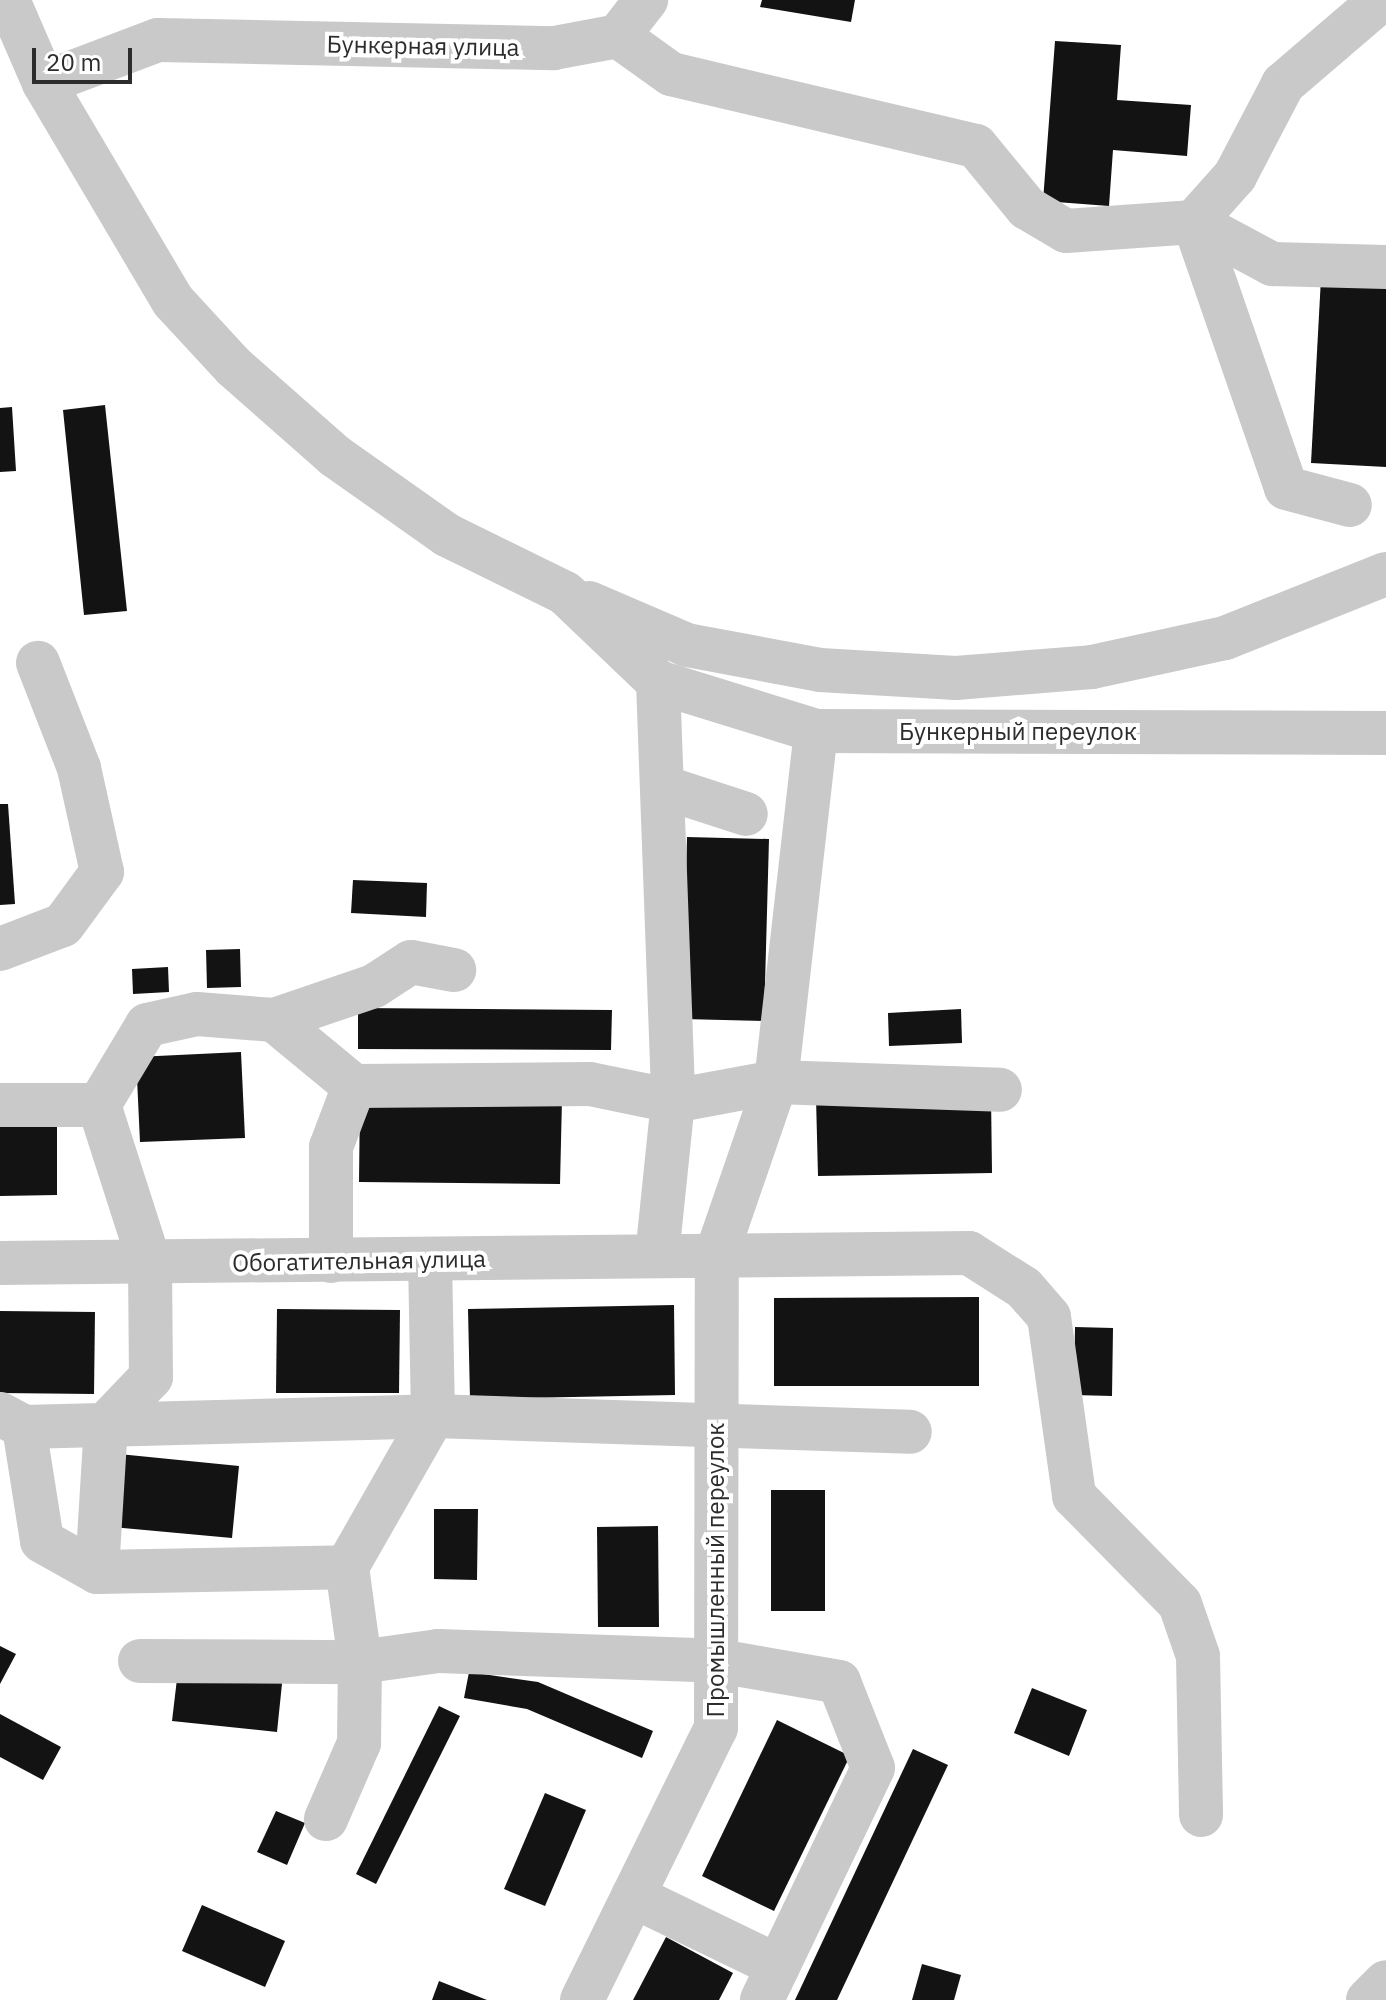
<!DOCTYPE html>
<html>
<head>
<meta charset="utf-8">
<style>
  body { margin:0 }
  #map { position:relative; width:1386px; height:2000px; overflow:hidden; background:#fff; font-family:"IBM Plex Sans",sans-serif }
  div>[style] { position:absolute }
  .building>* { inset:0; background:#131313 }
  .minor>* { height:44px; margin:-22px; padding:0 22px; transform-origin:22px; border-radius:22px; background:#c9c9c9 }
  span { translate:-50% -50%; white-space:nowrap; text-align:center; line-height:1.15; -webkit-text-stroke:8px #fff; paint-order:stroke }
  .street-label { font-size:24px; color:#2c2c2c }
  .scale { position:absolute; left:32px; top:48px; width:100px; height:36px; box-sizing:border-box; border:4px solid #2c2c2c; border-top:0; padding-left:10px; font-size:24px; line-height:28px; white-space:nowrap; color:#2c2c2c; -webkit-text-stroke:6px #fff; paint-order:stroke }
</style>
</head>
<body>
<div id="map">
  <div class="building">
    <div style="clip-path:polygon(762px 0,855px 0,851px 22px,760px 7px)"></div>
    <div style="clip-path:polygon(1055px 41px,1121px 45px,1117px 100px,1191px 105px,1187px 156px,1113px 150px,1109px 206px,1043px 201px)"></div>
    <div style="clip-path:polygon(1321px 278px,1386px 282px,1386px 467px,1311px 463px)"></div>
    <div style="clip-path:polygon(105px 405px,127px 611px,84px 615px,63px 410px)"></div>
    <div style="clip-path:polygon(12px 407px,16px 471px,0 472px,0 408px)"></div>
    <div style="clip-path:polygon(0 804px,8px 804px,15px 904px,0 905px)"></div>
    <div style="clip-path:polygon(687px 837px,769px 839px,764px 1021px,683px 1019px)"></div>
    <div style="clip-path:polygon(353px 880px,427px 883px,426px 917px,351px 913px)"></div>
    <div style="clip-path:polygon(240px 949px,241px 987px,207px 988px,206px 950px)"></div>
    <div style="clip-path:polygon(168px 967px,169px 992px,133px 994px,132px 969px)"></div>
    <div style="clip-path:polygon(358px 1008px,612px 1010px,611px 1050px,358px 1049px)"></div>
    <div style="clip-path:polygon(961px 1009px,962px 1043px,889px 1046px,888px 1013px)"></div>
    <div style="clip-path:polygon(241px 1052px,245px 1138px,140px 1142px,136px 1057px)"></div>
    <div style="clip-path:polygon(991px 1095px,992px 1173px,818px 1176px,816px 1098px)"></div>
    <div style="clip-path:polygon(360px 1096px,562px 1099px,560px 1184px,359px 1182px)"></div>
    <div style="clip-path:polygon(0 1114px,57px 1114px,57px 1195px,0 1196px)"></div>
    <div style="clip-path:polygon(979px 1297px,979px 1386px,774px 1386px,774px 1298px)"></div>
    <div style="clip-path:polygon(674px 1305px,675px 1395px,470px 1399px,468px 1309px)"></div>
    <div style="clip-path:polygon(277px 1309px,400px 1310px,399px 1393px,276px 1393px)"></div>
    <div style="clip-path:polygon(0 1311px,95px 1312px,94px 1394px,0 1393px)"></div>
    <div style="clip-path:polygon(1075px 1327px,1113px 1328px,1112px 1396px,1074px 1395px)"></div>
    <div style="clip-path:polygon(119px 1454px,239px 1466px,232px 1538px,112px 1527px)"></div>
    <div style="clip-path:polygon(771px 1490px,825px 1490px,825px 1611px,771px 1611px)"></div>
    <div style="clip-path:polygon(434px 1509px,478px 1509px,477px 1580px,434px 1579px)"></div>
    <div style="clip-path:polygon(658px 1526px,659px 1627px,598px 1627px,597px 1527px)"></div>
    <div style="clip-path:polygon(0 1646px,16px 1654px,0 1684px)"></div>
    <div style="clip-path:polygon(179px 1662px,283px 1674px,277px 1732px,172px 1721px)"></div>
    <div style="clip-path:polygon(469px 1672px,538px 1682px,653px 1731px,642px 1758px,527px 1709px,464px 1698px)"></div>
    <div style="clip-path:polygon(1032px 1688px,1087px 1710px,1069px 1756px,1014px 1733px)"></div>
    <div style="clip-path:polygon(439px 1706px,460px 1716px,376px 1884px,356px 1874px)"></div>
    <div style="clip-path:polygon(0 1714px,61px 1747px,43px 1780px,0 1757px)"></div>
    <div style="clip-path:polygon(777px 1720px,850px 1756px,774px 1911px,702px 1876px)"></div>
    <div style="clip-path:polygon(913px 1749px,948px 1765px,837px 2000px,795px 2000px)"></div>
    <div style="clip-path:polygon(545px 1793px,586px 1810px,545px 1906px,504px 1889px)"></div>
    <div style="clip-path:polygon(276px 1811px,305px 1823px,287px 1865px,257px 1852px)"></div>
    <div style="clip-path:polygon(202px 1905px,285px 1941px,265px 1987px,182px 1951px)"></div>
    <div style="clip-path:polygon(666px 1937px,733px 1973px,719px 2000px,633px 2000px)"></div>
    <div style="clip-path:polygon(922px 1964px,961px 1975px,954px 2000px,912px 2000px)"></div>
    <div style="clip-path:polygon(439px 1981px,487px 2000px,432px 2000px)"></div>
  </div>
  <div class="minor">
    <div style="left:8px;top:0;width:90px;rotate:66.6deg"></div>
    <div style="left:44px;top:83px;width:253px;rotate:59.4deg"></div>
    <div style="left:173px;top:301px;width:90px;rotate:47.3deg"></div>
    <div style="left:234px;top:367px;width:135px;rotate:41.4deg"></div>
    <div style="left:335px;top:456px;width:137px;rotate:35.2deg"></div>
    <div style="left:447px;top:535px;width:131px;rotate:26.2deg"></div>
    <div style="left:565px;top:593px;width:129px;rotate:43.7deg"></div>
    <div style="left:658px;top:682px;width:419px;rotate:87.9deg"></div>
    <div style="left:673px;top:1101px;width:155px;rotate:95.9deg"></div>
    <div style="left:618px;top:36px;width:65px;rotate:35.6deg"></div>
    <div style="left:671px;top:74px;width:313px;rotate:13.3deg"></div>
    <div style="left:976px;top:146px;width:80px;rotate:50.6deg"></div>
    <div style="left:1027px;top:208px;width:45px;rotate:30.5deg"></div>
    <div style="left:1066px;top:231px;width:128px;rotate:-4deg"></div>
    <div style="left:1194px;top:222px;width:62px;rotate:-48.3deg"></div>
    <div style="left:1235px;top:176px;width:104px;rotate:-62.4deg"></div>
    <div style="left:1283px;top:84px;width:129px;rotate:-40.6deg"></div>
    <div style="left:44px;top:83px;width:122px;rotate:-20.7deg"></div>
    <div style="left:158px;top:40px;width:396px;rotate:1.2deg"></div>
    <div style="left:554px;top:48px;width:65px;rotate:-10.6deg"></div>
    <div style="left:618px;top:36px;width:46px;rotate:-52.1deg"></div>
    <div style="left:1194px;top:222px;width:281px;rotate:70.9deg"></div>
    <div style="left:1286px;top:488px;width:66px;rotate:14.9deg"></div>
    <div style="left:1194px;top:222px;width:89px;rotate:28.3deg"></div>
    <div style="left:1272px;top:264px;width:114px;rotate:1.5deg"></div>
    <div style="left:589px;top:603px;width:107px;rotate:23.2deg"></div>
    <div style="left:687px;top:645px;width:135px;rotate:10.6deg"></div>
    <div style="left:820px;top:670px;width:136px;rotate:3.4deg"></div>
    <div style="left:956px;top:678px;width:136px;rotate:-4.6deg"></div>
    <div style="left:1092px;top:667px;width:136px;rotate:-12.3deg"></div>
    <div style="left:1225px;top:638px;width:173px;rotate:-21.7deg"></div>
    <div style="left:658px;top:682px;width:165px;rotate:17.2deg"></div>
    <div style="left:816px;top:731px;width:570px;rotate:0.2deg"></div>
    <div style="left:663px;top:787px;width:87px;rotate:18deg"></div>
    <div style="left:0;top:949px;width:67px;rotate:-20.9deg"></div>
    <div style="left:63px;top:925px;width:66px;rotate:-53.7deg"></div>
    <div style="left:102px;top:872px;width:107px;rotate:-102.5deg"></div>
    <div style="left:79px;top:768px;width:113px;rotate:-111.3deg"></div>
    <div style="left:274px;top:1020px;width:104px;rotate:39.5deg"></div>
    <div style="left:0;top:1105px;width:99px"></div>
    <div style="left:99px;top:1105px;width:167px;rotate:72.2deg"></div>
    <div style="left:150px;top:1264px;width:113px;rotate:89.5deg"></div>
    <div style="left:151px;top:1377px;width:65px;rotate:133.8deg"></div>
    <div style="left:106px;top:1424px;width:148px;rotate:93.5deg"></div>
    <div style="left:97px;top:1572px;width:250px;rotate:-1.1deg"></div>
    <div style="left:99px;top:1105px;width:93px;rotate:-59deg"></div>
    <div style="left:147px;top:1025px;width:51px;rotate:-12.4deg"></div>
    <div style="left:197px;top:1014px;width:77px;rotate:4.5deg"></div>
    <div style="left:274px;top:1020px;width:106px;rotate:-18.8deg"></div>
    <div style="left:374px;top:986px;width:44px;rotate:-33deg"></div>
    <div style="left:411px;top:962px;width:44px;rotate:10.5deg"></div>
    <div style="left:430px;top:1259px;width:157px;rotate:88.9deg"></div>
    <div style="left:433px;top:1416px;width:174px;rotate:119.7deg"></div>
    <div style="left:347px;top:1567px;width:96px;rotate:82.2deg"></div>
    <div style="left:360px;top:1662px;width:79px;rotate:-8deg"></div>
    <div style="left:438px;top:1651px;width:280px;rotate:2deg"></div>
    <div style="left:718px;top:1661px;width:123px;rotate:9.8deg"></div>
    <div style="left:839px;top:1682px;width:92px;rotate:68.4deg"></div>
    <div style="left:873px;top:1768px;width:257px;rotate:115.6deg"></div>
    <div style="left:331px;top:1261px;width:114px;rotate:-90deg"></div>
    <div style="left:331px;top:1147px;width:65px;rotate:-69.3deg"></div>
    <div style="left:354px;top:1086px;width:236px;rotate:-0.5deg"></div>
    <div style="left:590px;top:1084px;width:85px;rotate:11.6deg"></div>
    <div style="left:673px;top:1101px;width:105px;rotate:-10.5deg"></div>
    <div style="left:776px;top:1082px;width:224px;rotate:2deg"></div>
    <div style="left:0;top:1263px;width:969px;rotate:-0.59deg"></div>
    <div style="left:969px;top:1253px;width:65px;rotate:32.5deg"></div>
    <div style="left:1024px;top:1288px;width:38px;rotate:49deg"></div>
    <div style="left:1049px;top:1317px;width:181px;rotate:82deg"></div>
    <div style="left:1074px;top:1496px;width:151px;rotate:45.5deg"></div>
    <div style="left:1180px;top:1604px;width:55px;rotate:70.9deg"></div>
    <div style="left:1198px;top:1656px;width:159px;rotate:88.9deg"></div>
    <div style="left:0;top:1414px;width:27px;rotate:28deg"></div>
    <div style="left:24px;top:1427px;width:409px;rotate:-1.5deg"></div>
    <div style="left:433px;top:1416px;width:477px;rotate:1.9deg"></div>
    <div style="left:24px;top:1427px;width:115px;rotate:81deg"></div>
    <div style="left:42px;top:1541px;width:63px;rotate:29.4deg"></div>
    <div style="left:140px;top:1661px;width:220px;rotate:0.3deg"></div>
    <div style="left:360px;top:1662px;width:81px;rotate:90.7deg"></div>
    <div style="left:359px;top:1743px;width:83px;rotate:113.5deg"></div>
    <div style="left:633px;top:1896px;width:161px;rotate:25.8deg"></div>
    <div style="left:582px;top:2000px;width:303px;rotate:-63.8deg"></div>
    <div style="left:716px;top:1728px;width:475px;rotate:-89.9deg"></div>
    <div style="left:717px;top:1253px;width:181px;rotate:-71deg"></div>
    <div style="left:776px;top:1082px;width:353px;rotate:-83.5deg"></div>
    <div style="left:1368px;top:2000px;width:25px;rotate:-45deg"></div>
  </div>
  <div class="street-label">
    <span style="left:423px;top:46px;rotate:1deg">Бункерная улица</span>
    <span style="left:1018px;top:732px">Бункерный переулок</span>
    <span style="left:359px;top:1261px;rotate:-1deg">Обогатительная улица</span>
    <span style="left:716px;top:1570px;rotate:-90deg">Промышленный переулок</span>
  </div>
  <div class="scale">20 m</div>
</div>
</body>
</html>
